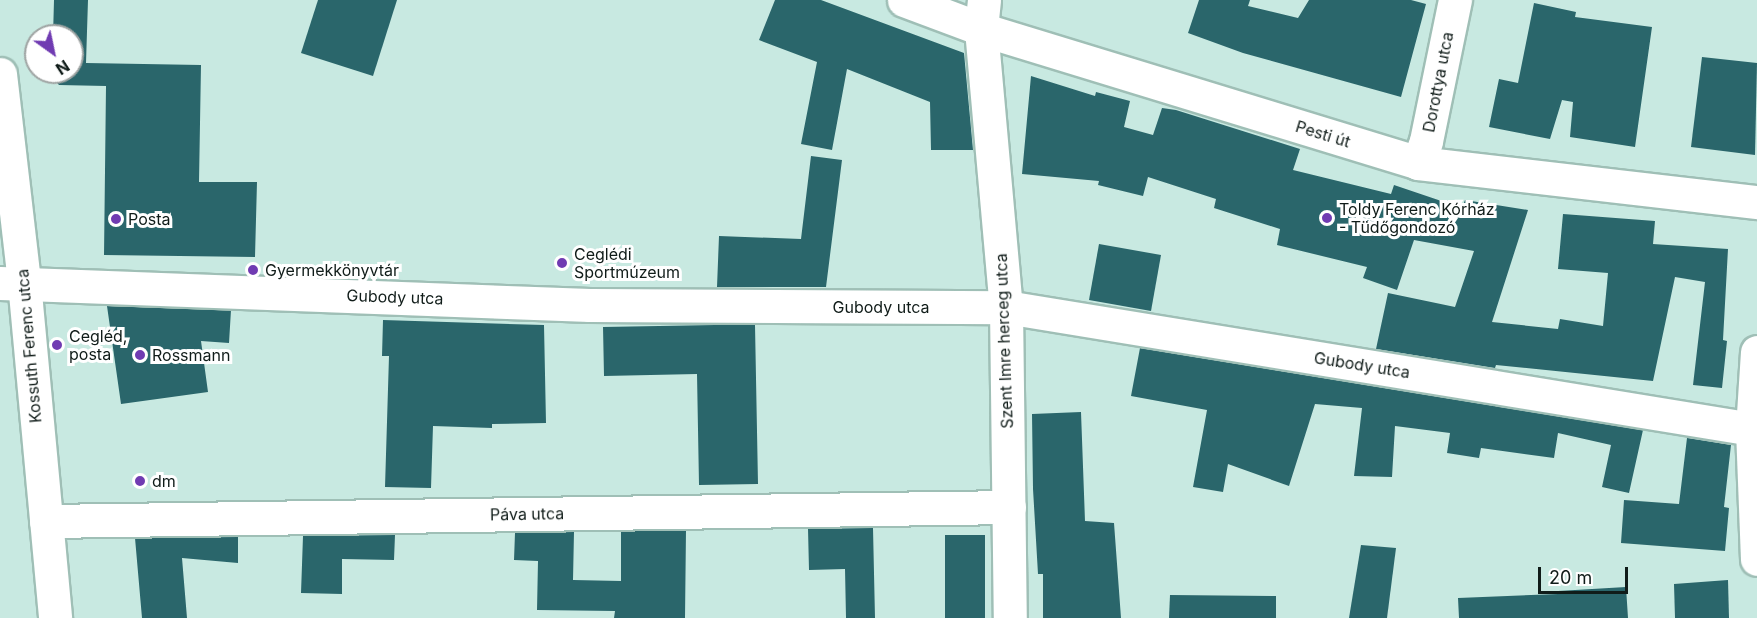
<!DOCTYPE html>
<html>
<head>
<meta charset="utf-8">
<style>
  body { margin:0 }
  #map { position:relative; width:1757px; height:618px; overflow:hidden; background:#c8e9e1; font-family:Inter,sans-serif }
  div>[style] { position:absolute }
  .building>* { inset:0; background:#2a666b }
  .roads { filter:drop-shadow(2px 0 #9fbfb6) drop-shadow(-2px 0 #9fbfb6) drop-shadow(0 2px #9fbfb6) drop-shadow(0 -2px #9fbfb6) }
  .minor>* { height:33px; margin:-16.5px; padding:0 16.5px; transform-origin:16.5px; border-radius:16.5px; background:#fff }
  .dots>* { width:16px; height:16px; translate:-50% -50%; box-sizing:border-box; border:3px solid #fff; border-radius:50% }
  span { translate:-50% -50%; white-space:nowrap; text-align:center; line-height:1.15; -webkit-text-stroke:6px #fff; paint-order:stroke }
  .street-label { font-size:16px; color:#101c19 }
  .poi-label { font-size:16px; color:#101c19 }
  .left { translate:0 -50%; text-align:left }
  .north { position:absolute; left:24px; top:24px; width:60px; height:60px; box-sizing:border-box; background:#fff; border:2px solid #9fa4a3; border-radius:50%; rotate:147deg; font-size:16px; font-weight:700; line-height:24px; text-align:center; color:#101c19 }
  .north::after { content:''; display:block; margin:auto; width:21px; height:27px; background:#703bb2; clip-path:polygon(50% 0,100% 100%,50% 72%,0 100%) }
  .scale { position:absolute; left:1538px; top:567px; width:90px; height:27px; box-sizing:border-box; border:3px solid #101c19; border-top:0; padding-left:8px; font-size:18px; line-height:21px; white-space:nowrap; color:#101c19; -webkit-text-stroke:4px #fff; paint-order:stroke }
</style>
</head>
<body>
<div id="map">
  <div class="building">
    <div style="clip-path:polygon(54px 0,88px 0,86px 63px,201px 65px,199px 182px,257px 182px,255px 257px,104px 255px,106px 86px,59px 85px,51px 76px,51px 72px,72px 72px,72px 36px,53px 36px)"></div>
    <div style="clip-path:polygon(318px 0,397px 0,373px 76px,301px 53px)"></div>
    <div style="clip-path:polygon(775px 0,821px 0,964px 53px,973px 150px,931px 150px,930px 102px,847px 69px,832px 150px,801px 144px,817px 62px,759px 40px)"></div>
    <div style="clip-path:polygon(1199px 0,1250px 0,1248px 6px,1298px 18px,1309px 0,1411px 0,1426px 4px,1401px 97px,1243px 53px,1188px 33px)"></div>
    <div style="clip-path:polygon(1534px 3px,1576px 12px,1575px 17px,1652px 27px,1635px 147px,1570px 137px,1573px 102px,1562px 100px,1550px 139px,1489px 127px,1499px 79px,1518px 83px)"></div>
    <div style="clip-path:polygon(1702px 57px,1757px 63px,1755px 155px,1691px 147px)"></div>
    <div style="clip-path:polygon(1031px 76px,1095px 96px,1096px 92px,1130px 101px,1124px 127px,1153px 135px,1162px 108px,1176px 110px,1300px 149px,1293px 170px,1391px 194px,1394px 185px,1462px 208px,1465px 200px,1528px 210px,1492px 322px,1558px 329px,1560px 319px,1603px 326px,1608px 273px,1558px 269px,1563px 214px,1655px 221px,1653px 244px,1728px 249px,1723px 340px,1727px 341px,1722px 388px,1693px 385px,1705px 282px,1675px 277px,1653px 381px,1496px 365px,1495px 368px,1376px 349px,1388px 293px,1455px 307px,1474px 251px,1414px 240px,1397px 290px,1363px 278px,1367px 267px,1277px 245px,1280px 229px,1214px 208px,1216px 199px,1148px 177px,1143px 196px,1098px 185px,1099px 181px,1022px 174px)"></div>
    <div style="clip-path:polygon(811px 156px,842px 160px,826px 287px,717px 287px,719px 236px,801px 239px)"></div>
    <div style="clip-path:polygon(1099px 244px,1161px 255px,1151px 311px,1089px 300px)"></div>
    <div style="clip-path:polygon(107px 306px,231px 310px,229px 343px,201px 341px,208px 392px,121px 404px)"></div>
    <div style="clip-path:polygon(383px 320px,544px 325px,546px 423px,492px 424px,492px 428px,433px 426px,431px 488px,385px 487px,389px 356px,382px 356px)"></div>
    <div style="clip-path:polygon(715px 325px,755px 325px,758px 484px,699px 485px,697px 374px,604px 376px,603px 327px)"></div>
    <div style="clip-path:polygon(1140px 348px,1643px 430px,1629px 493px,1602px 487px,1611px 445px,1558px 433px,1554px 458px,1481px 448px,1479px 458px,1447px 453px,1450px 433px,1395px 426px,1392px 477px,1354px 476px,1362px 408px,1315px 404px,1289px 486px,1228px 464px,1223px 492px,1193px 487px,1207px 410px,1131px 396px)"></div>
    <div style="clip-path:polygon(1081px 412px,1085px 521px,1114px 523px,1121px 618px,1043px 618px,1043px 574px,1038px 574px,1033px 489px,1032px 414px)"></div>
    <div style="clip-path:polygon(1687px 438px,1731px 445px,1724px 507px,1729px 508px,1725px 551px,1621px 543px,1624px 500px,1679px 504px)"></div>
    <div style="clip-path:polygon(873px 528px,875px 618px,846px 618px,845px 569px,809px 570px,808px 529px)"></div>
    <div style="clip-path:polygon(686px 530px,685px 618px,614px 618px,615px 611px,537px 610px,538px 561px,514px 560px,515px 533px,574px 532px,573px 580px,621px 581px,621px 531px)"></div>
    <div style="clip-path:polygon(395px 535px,394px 560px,342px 559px,342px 594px,301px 593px,303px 536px)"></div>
    <div style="clip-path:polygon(945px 535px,985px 535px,985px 618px,945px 618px)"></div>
    <div style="clip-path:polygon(238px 537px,238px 563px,182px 558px,187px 618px,142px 618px,135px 538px)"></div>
    <div style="clip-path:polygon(1361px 545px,1396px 548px,1387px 618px,1349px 618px)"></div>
    <div style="clip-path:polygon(1728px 580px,1729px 618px,1675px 618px,1674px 584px)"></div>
    <div style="clip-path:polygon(1626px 587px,1628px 618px,1459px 618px,1458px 598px,1558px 594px,1558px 591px)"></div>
    <div style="clip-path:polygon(1170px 595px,1276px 596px,1276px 618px,1169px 618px)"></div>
  </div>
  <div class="roads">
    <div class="minor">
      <div style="left:904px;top:0;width:82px;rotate:20.6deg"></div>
      <div style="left:981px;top:29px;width:457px;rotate:17deg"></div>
      <div style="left:1418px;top:163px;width:341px;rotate:6.6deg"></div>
      <div style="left:984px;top:0;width:29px;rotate:96deg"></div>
      <div style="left:981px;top:29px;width:279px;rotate:84.9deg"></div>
      <div style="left:1006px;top:307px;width:311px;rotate:89.3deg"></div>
      <div style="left:0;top:74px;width:209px;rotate:83.4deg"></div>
      <div style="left:24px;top:282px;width:337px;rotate:84.7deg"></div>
      <div style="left:1418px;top:163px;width:23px;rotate:-70deg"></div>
      <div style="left:1426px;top:141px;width:144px;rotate:-78.4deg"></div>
      <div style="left:0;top:283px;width:590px;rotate:2.14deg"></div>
      <div style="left:590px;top:305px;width:416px;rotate:0.3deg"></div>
      <div style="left:1006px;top:307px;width:756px;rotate:9.29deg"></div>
      <div style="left:1757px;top:352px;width:77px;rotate:93.7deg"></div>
      <div style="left:1752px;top:429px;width:130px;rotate:87.8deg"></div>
      <div style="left:46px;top:521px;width:963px;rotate:-0.83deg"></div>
    </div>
  </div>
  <div class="dots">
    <div style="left:1327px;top:218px;background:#703bb2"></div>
    <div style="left:116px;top:219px;background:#703bb2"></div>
    <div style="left:562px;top:263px;background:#703bb2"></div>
    <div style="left:253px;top:270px;background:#703bb2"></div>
    <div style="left:57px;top:345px;background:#703bb2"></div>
    <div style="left:140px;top:355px;background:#703bb2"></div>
    <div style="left:140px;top:481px;background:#703bb2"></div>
  </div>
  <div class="street-label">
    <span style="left:1438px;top:82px;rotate:-79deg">Dorottya utca</span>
    <span style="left:1323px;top:134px;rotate:17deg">Pesti út</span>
    <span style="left:395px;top:297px;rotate:2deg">Gubody utca</span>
    <span style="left:881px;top:307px">Gubody utca</span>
    <span style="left:1004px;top:341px;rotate:-92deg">Szent Imre herceg utca</span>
    <span style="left:29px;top:346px;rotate:-95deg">Kossuth Ferenc utca</span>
    <span style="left:1362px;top:365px;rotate:9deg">Gubody utca</span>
    <span style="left:527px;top:514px;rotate:-1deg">Páva utca</span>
  </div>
  <div class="poi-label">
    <span class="left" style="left:1339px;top:218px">Toldy Ferenc Kórház<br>- Tüdőgondozó</span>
    <span class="left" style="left:128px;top:219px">Posta</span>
    <span class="left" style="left:574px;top:263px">Ceglédi<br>Sportmúzeum</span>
    <span class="left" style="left:265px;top:270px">Gyermekkönyvtár</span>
    <span class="left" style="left:69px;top:345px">Cegléd,<br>posta</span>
    <span class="left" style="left:152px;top:355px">Rossmann</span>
    <span class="left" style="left:152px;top:481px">dm</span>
  </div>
  <div class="north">N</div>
  <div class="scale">20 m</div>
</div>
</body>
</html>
